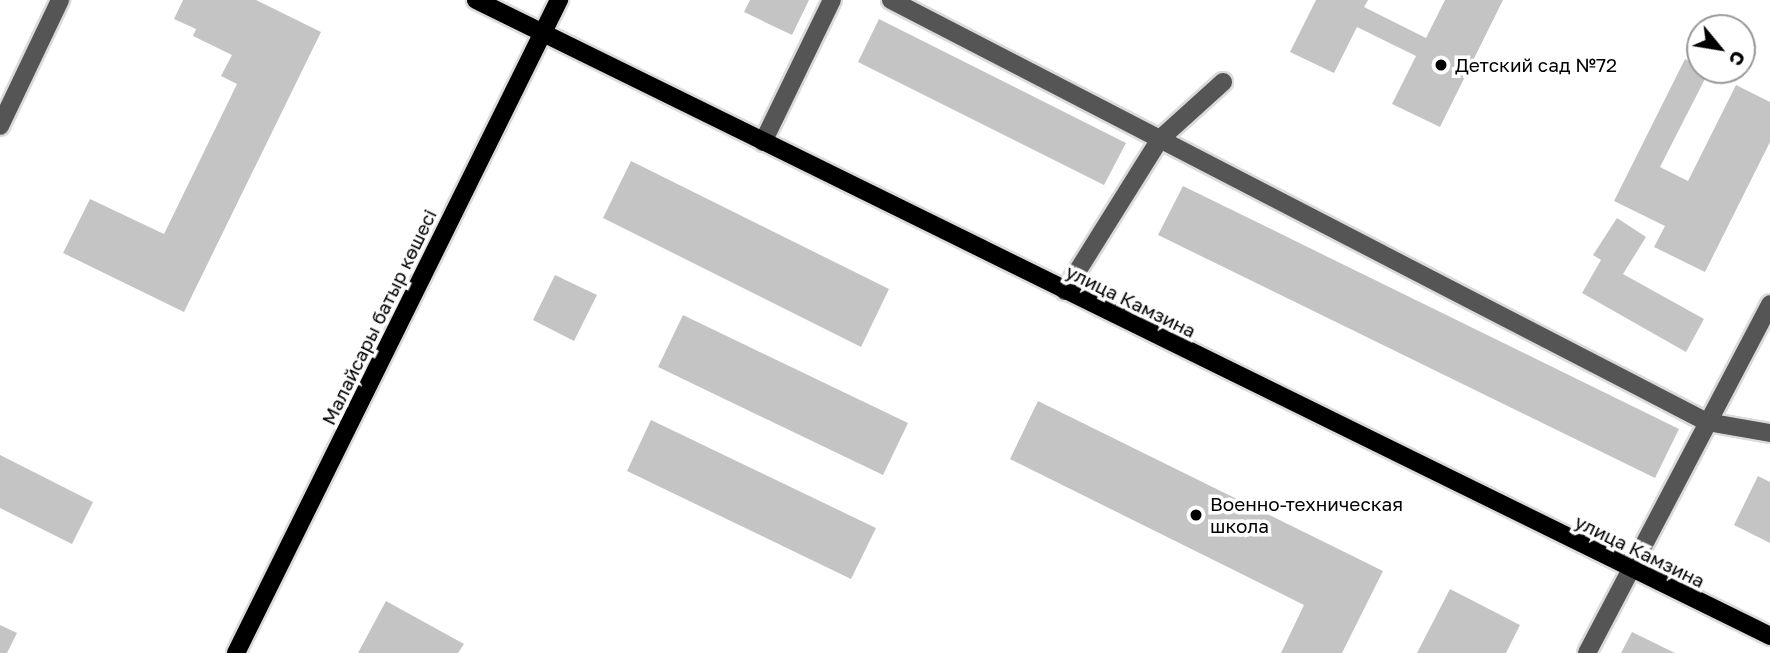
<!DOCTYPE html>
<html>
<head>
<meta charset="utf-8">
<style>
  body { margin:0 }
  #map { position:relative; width:1770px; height:653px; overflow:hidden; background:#fff; font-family:"Golos Text",sans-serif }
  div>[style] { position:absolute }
  .building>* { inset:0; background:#c4c4c4 }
  .roads { filter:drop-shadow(2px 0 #dbdbdb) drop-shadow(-2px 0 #dbdbdb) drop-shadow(0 2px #dbdbdb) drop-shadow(0 -2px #dbdbdb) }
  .minor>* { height:18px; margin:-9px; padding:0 9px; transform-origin:9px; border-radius:9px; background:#555 }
  .major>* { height:18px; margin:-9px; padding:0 9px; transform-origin:9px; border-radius:9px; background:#000 }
  .dots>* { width:19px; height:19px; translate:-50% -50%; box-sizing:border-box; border:4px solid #fff; border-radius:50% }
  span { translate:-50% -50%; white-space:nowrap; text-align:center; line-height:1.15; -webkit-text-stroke:7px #fff; paint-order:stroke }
  .poi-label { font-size:19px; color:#000 }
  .left { translate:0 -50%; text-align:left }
  .street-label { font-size:19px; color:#000 }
  .north { position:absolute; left:1686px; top:14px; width:70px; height:70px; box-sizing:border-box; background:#fff; border:2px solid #999; border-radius:50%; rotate:120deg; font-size:19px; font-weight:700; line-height:28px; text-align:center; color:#000 }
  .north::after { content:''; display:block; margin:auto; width:24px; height:32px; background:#000; clip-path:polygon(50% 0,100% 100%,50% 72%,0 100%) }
</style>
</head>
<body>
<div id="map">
  <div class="building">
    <div style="clip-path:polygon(183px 0,256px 0,321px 32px,184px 312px,63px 253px,90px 199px,164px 234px,237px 84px,221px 76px,232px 55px,193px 36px,196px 29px,174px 19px)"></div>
    <div style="clip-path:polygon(750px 0,809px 0,792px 35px,744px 12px)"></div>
    <div style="clip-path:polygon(1316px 0,1368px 0,1364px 7px,1426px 38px,1445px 0,1503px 0,1440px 127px,1392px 104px,1416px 56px,1357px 27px,1334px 73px,1290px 52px)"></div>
    <div style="clip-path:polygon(879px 19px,1126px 143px,1104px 185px,858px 62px)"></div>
    <div style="clip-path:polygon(1685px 59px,1709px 71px,1660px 167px,1688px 181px,1736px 85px,1770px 102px,1770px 142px,1705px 272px,1654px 247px,1665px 226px,1614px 201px)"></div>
    <div style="clip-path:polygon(631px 161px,889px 289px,861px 347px,603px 218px)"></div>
    <div style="clip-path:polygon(1183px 186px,1679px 429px,1655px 478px,1158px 235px)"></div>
    <div style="clip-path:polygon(1617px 218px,1646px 237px,1623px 274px,1704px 319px,1686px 352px,1582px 293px,1601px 260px,1593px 255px)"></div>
    <div style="clip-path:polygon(555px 275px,597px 295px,574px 341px,533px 320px)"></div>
    <div style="clip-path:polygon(683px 315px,908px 423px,883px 475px,658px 367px)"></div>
    <div style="clip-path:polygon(1038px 401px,1383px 571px,1342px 653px,1281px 653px,1304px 605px,1010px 459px)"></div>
    <div style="clip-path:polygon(651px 420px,876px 528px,851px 579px,627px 471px)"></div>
    <div style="clip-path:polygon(0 455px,93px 502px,72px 544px,0 508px)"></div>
    <div style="clip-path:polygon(1758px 476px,1770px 482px,1770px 543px,1734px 525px)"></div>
    <div style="clip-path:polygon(1450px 589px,1520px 625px,1506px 653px,1417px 653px)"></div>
    <div style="clip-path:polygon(386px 601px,464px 644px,458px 653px,358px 653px)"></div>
    <div style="clip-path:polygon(0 625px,17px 633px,7px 653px,0 653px)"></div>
    <div style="clip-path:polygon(1632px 632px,1675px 653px,1621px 653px)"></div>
  </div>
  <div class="roads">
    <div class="minor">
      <div style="left:891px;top:0;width:919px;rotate:27.35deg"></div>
      <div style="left:1707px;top:422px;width:64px;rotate:9.9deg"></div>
      <div style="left:0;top:126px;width:140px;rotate:-64.5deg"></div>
      <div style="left:763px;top:142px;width:158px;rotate:-64.1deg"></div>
      <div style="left:1065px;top:291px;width:179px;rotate:-58deg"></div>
      <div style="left:1160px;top:139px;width:85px;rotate:-42.1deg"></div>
      <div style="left:1587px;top:653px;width:394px;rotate:-62.3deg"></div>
    </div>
    <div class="major">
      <div style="left:476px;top:0;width:1442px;rotate:26.17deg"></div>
      <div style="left:236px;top:653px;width:729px;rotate:-63.68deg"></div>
    </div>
  </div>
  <div class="dots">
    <div style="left:1441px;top:65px;background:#000"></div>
    <div style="left:1196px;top:515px;background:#000"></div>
  </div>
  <div class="poi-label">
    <span class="left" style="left:1455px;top:65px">Детский сад №72</span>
    <span class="left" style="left:1210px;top:515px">Военно-техническая<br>школа</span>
  </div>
  <div class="street-label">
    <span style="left:1131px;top:301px;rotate:26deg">улица Камзина</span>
    <span style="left:379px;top:317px;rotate:-64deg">Малайсары батыр көшесі</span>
    <span style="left:1640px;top:551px;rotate:26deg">улица Камзина</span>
  </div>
  <div class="north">С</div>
</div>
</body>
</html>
